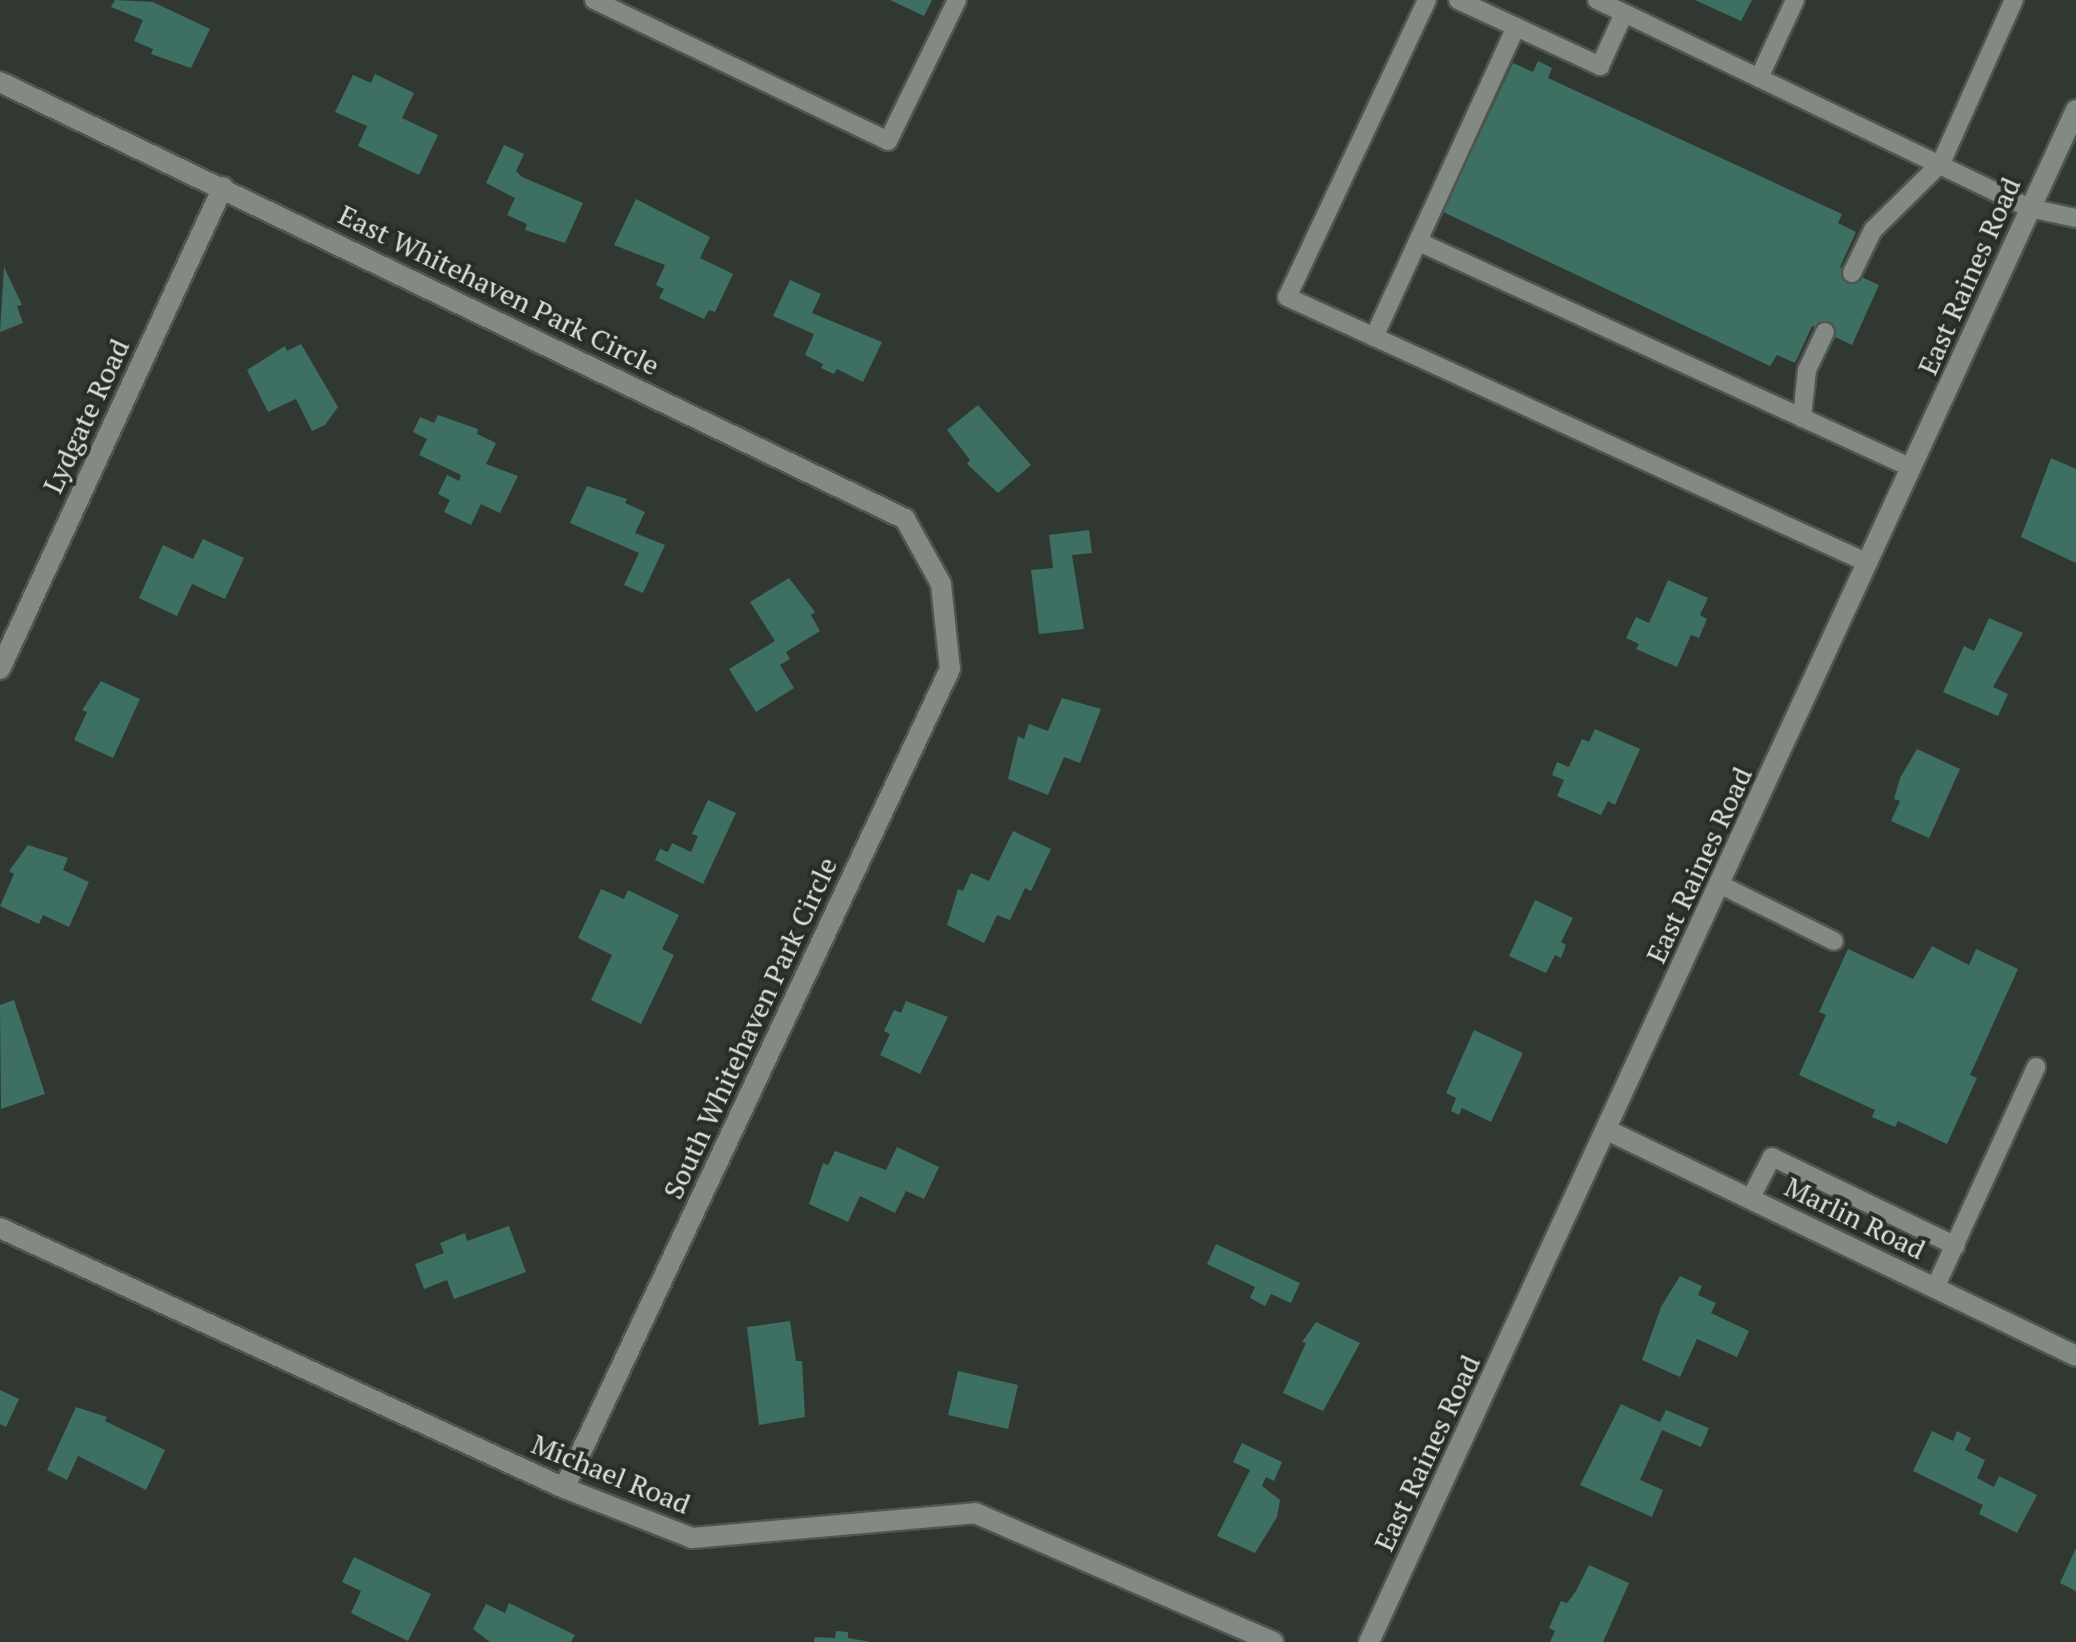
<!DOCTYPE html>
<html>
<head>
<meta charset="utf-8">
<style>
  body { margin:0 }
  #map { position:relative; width:2076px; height:1642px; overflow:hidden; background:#313832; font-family:"PT Serif",serif }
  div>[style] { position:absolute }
  .building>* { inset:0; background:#3d7062 }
  .roads { filter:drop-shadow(2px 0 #4f5550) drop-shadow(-2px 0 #4f5550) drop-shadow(0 2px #4f5550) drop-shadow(0 -2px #4f5550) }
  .lane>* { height:18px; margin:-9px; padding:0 9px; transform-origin:9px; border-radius:9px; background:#828a83 }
  .street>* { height:20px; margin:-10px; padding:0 10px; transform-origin:10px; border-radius:10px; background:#828a83 }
  .secondary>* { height:20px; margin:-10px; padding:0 10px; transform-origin:10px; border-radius:10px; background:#828a83 }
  span { translate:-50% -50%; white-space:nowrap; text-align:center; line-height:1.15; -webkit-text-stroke:8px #272e28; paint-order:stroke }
  .street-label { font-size:28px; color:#dce1dd }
</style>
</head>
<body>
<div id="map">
  <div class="building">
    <div style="clip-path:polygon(115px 0,153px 2px,210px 29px,191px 68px,151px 54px,153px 49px,134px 41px,143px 20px,111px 7px)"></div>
    <div style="clip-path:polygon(890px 0,932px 0,924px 16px)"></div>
    <div style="clip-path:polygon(1695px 0,1752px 0,1741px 21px)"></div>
    <div style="clip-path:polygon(1538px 61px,1552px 68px,1548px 78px,1842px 214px,1838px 223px,1856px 232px,1840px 267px,1879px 285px,1852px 345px,1812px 326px,1795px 363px,1777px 355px,1770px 366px,1443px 212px,1513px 63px,1533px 72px)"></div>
    <div style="clip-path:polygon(375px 74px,414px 93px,402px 118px,438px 135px,419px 175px,358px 146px,367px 126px,335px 112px,353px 75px,371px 83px)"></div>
    <div style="clip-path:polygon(504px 145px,524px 154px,516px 171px,522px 177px,583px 203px,565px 243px,525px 230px,527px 224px,507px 215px,515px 198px,486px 183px)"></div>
    <div style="clip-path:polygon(636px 199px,710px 237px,700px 258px,733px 274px,715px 312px,709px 310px,704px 319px,659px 298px,664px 289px,656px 285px,665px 265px,614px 245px)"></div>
    <div style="clip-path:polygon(4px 267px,22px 305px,17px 306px,23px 323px,0 332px)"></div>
    <div style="clip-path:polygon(790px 280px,821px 294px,812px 313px,882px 342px,863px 382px,837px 369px,834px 374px,821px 368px,823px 364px,805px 355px,814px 334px,773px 316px)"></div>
    <div style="clip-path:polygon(301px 344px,338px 407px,325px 425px,312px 431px,296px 399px,268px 412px,247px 370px,285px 346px,287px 351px)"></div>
    <div style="clip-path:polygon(978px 405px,1031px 465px,998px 493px,967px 464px,970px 460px,947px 430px)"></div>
    <div style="clip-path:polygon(438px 415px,478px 429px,477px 434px,496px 443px,486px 464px,518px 476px,500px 513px,481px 504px,471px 525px,444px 512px,450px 500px,438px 494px,447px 475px,459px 481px,461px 475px,419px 455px,427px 439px,413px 432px,420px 417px,434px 423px)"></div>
    <div style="clip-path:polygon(2051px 458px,2076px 469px,2076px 563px,2021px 537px)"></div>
    <div style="clip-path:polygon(587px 486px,627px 499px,625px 503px,645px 512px,635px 533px,665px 545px,643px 593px,624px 585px,639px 553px,570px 523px)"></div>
    <div style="clip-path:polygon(1089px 530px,1092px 553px,1072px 555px,1084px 629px,1039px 634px,1031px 570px,1053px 568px,1049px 535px)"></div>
    <div style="clip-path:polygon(203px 539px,244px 558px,225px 599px,192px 584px,177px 616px,139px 598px,163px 545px,193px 559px)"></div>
    <div style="clip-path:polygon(789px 578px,815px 612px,811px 615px,820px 631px,786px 652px,790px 659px,780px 665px,794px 688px,756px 712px,729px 669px,775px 641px,750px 602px)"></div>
    <div style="clip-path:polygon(1668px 580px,1708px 598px,1700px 615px,1707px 619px,1699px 638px,1691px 635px,1677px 667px,1636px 649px,1639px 644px,1626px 638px,1636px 617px,1649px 623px)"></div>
    <div style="clip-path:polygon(1989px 618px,2023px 633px,1993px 687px,2008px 694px,1998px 716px,1943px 692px,1964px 646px,1974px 651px)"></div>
    <div style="clip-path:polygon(101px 681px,140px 699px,113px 758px,74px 740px,87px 712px,82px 710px)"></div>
    <div style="clip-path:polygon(1062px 698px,1101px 709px,1080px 763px,1064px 757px,1048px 795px,1008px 779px,1018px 736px,1024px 739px,1029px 724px,1048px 731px)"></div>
    <div style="clip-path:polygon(1595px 729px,1640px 749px,1615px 805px,1608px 801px,1601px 815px,1557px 796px,1564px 780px,1552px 775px,1557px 762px,1569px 767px,1582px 739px,1589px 742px)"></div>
    <div style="clip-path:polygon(1917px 749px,1960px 769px,1929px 838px,1891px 821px,1900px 801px,1894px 799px,1900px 778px)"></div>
    <div style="clip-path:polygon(708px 800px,736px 813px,703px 884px,655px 860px,660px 849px,668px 852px,672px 843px,691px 852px,698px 836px,692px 834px)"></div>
    <div style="clip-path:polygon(1013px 831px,1051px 849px,1031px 891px,1025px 888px,1010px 920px,997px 915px,984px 943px,947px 925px,958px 889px,963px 891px,971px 873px,989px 881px)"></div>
    <div style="clip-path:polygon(28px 845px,68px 858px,63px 870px,89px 882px,69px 927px,43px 915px,39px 924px,0 906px,14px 874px,9px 871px)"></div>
    <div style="clip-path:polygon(601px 889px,624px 899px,628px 890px,679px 915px,662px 949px,674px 955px,641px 1024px,591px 1000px,612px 955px,578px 938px)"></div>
    <div style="clip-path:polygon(1535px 900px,1573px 918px,1561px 942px,1566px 945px,1561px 958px,1555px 955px,1546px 973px,1509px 956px)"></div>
    <div style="clip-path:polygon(1932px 946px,1969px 965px,1976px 949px,2018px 969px,1970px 1075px,1977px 1078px,1947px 1144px,1898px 1121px,1895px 1127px,1872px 1117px,1875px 1110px,1799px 1075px,1826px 1015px,1819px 1012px,1848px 949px,1913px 979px)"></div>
    <div style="clip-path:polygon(14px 1000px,45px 1094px,1px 1109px,0 1005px)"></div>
    <div style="clip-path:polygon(906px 1001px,948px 1017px,920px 1074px,880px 1055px,890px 1034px,884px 1031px,894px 1010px,901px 1013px)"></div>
    <div style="clip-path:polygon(1474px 1030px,1523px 1053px,1491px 1122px,1462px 1108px,1459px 1115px,1451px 1111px,1456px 1098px,1446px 1093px)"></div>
    <div style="clip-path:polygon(897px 1147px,939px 1167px,924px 1199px,906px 1191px,895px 1213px,860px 1196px,848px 1222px,809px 1204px,823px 1163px,828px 1165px,835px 1151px,886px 1170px)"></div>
    <div style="clip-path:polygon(509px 1226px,526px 1272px,454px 1299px,447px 1280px,424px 1289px,415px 1264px,444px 1253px,440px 1243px,465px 1233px,467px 1241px)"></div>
    <div style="clip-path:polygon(1216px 1244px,1300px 1283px,1291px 1303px,1271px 1294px,1265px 1306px,1250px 1298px,1255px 1287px,1207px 1264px)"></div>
    <div style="clip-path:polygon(1680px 1276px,1702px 1286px,1698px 1295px,1716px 1303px,1711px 1313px,1749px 1331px,1737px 1357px,1697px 1339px,1680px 1377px,1642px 1360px,1661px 1307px)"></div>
    <div style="clip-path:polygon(790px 1321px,796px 1361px,802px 1361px,805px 1417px,759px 1425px,747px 1327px)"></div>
    <div style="clip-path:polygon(1316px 1322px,1360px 1343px,1323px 1411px,1283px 1393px,1306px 1343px,1302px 1342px)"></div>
    <div style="clip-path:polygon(958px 1371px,1018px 1385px,1008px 1429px,948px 1415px)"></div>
    <div style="clip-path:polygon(0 1390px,19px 1399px,6px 1427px,0 1424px)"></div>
    <div style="clip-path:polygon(1621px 1404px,1660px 1422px,1666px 1410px,1709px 1428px,1701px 1447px,1662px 1430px,1640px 1480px,1663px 1490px,1652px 1517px,1580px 1485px)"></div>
    <div style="clip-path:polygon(76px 1407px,107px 1417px,105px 1421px,165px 1450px,146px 1490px,78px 1456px,67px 1480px,47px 1470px)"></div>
    <div style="clip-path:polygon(1932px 1431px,1953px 1441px,1957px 1431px,1971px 1438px,1965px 1450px,1985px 1460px,1977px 1478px,1994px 1487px,1999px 1476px,2037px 1495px,2017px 1533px,1979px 1514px,1983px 1505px,1913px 1471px)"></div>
    <div style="clip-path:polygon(1242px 1443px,1282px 1462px,1274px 1481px,1266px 1477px,1262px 1486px,1280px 1500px,1277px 1517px,1255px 1553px,1217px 1536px,1250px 1470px,1233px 1462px)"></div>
    <div style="clip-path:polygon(2076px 1548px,2076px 1591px,2060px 1583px)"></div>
    <div style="clip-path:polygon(354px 1557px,431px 1594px,408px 1641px,351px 1613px,361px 1591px,342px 1582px)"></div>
    <div style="clip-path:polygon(1589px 1565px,1629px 1583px,1603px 1642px,1550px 1642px,1555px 1631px,1549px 1628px,1561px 1601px,1567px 1603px,1576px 1591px)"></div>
    <div style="clip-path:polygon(509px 1603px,575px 1635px,571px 1642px,490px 1642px,473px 1629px,486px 1604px,505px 1613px)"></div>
    <div style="clip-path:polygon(836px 1631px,848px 1632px,848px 1638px,871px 1642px,814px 1642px,815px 1637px,835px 1638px)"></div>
  </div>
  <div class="roads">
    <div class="lane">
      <div style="left:594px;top:0;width:326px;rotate:25.6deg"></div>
      <div style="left:888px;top:141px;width:157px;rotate:-63.9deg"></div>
      <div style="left:1427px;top:0;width:328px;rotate:115.2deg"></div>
      <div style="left:1287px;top:297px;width:639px;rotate:24.6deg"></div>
      <div style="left:1458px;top:0;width:157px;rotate:24.9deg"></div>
      <div style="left:1600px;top:66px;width:58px;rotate:-65.6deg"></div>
      <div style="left:1597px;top:0;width:480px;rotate:25.7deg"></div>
      <div style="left:2030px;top:208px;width:47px;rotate:12.3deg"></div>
      <div style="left:1759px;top:78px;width:86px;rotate:-65.2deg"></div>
      <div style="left:1419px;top:242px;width:542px;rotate:24.63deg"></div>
      <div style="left:1852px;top:273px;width:48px;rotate:-64deg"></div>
      <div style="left:1873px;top:230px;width:95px;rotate:-44.6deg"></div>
      <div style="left:1941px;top:163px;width:179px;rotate:-65.9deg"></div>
      <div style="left:1374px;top:337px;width:341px;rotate:-65.4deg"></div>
      <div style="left:1802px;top:418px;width:48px;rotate:-84.1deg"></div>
      <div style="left:1807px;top:370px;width:42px;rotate:-64.7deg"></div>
      <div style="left:1721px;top:885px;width:126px;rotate:26.4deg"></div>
      <div style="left:1750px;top:1199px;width:47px;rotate:-62.4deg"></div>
      <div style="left:1772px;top:1157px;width:204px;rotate:25.8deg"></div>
      <div style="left:1935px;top:1288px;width:243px;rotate:-65.4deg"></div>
    </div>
    <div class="street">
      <div style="left:0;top:82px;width:1005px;rotate:25.77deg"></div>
      <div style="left:905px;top:519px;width:74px;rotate:61deg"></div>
      <div style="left:941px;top:584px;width:85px;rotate:84deg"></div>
      <div style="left:950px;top:669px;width:905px;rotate:115.23deg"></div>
      <div style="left:0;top:669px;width:531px;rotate:-65.17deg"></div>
      <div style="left:1609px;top:1131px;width:518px;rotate:25.72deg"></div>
      <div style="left:0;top:1228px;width:621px;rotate:24.75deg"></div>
      <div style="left:564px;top:1488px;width:137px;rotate:21.3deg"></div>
      <div style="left:692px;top:1538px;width:284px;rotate:-5deg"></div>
      <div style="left:975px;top:1513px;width:325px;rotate:23.4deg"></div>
    </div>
    <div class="secondary">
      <div style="left:1369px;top:1642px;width:1687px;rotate:-65.23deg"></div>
    </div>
  </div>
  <div class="street-label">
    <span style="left:1969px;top:276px;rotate:-66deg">East Raines Road</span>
    <span style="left:499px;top:290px;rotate:26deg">East Whitehaven Park Circle</span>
    <span style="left:86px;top:416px;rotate:-65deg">Lydgate Road</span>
    <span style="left:1699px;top:865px;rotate:-65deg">East Raines Road</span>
    <span style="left:750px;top:1028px;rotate:-65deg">South Whitehaven Park Circle</span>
    <span style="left:1855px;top:1218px;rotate:26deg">Marlin Road</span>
    <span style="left:1427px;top:1453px;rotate:-65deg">East Raines Road</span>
    <span style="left:611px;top:1474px;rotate:22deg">Michael Road</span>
  </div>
</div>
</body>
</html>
